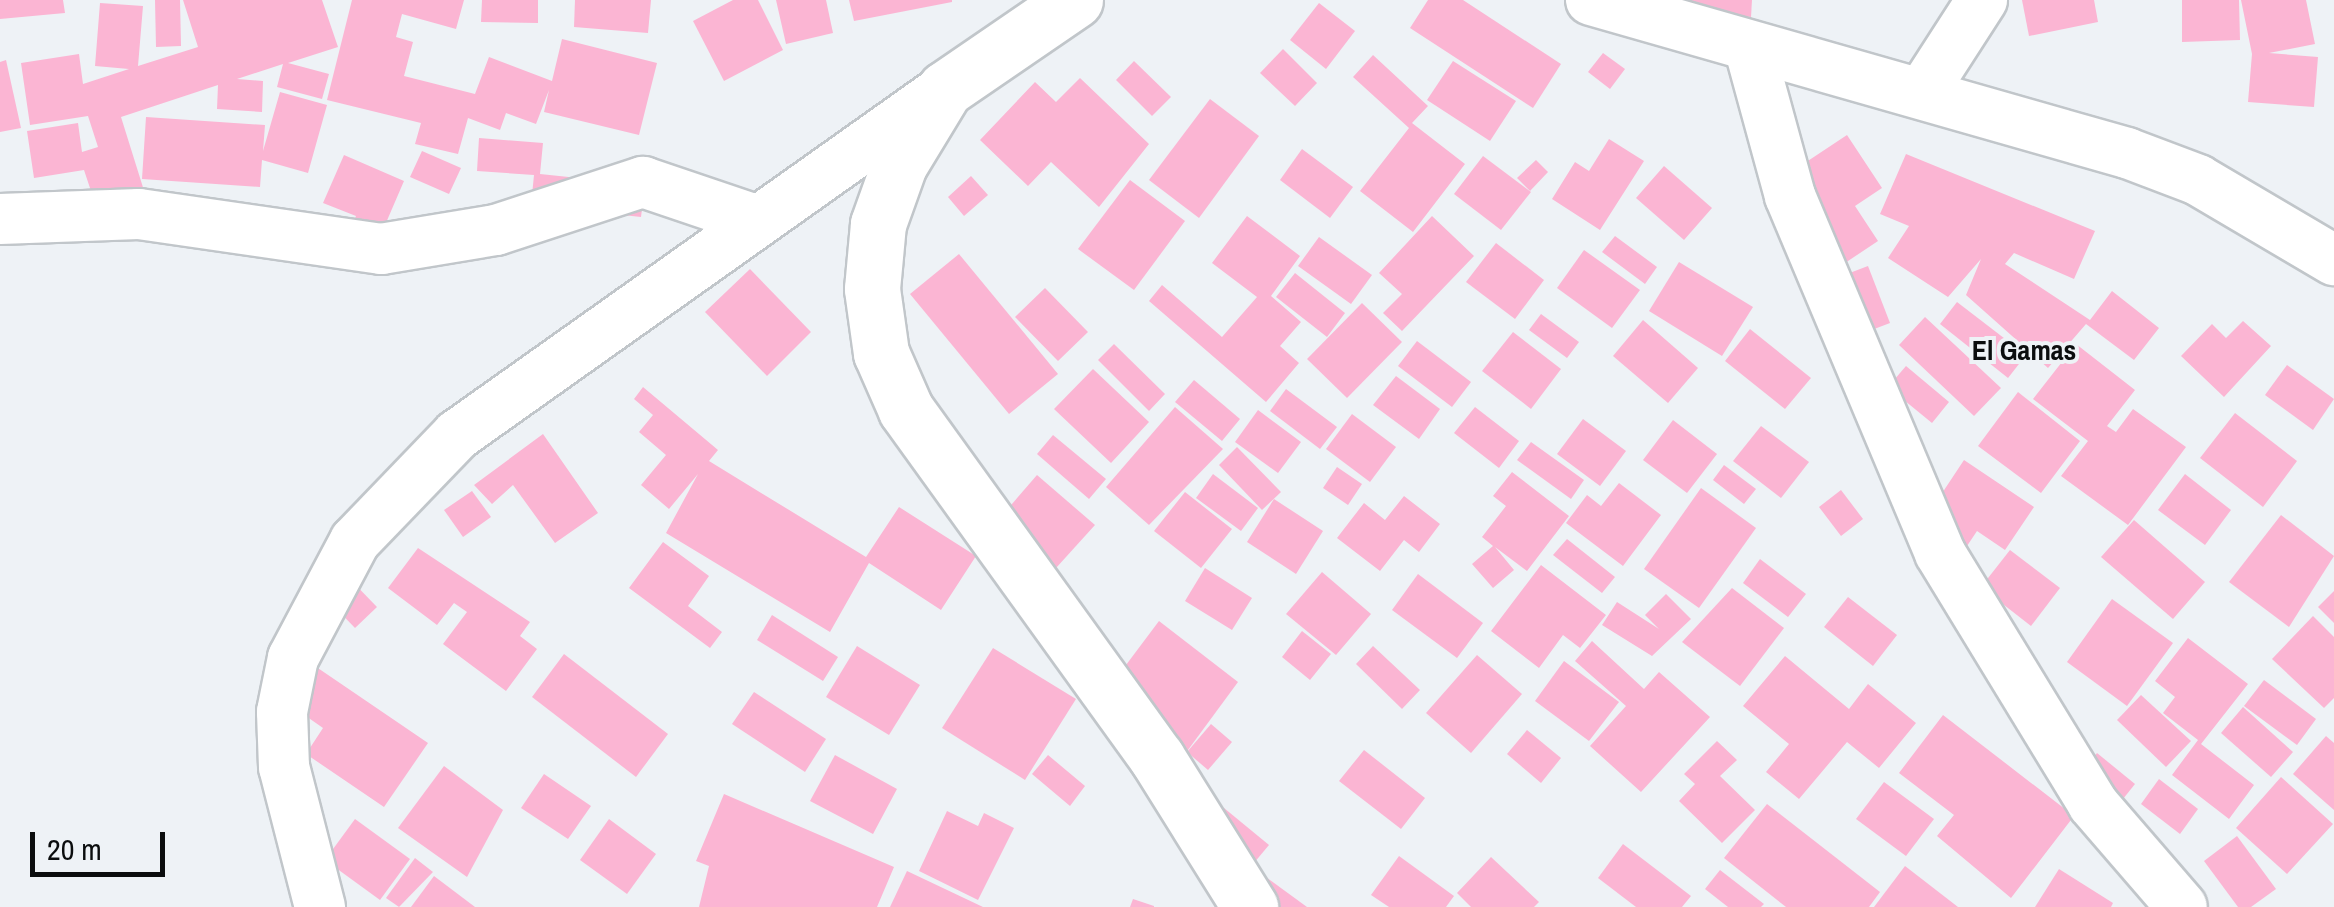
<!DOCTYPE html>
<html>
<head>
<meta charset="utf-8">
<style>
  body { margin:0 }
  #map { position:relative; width:2334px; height:907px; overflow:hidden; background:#eef2f6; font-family:"Archivo Narrow",sans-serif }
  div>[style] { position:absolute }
  .building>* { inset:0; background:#fbb5d3 }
  .roads { filter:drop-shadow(2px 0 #c1c6ca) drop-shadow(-2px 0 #c1c6ca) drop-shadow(0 2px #c1c6ca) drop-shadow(0 -2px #c1c6ca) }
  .street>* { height:50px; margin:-25px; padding:0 25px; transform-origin:25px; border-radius:25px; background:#fff }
  .secondary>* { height:55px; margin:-27.5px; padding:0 27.5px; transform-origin:27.5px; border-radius:27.5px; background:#fff }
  span { translate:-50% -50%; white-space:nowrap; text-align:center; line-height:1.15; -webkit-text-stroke:8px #eef2f6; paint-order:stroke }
  .neighbourhood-label { font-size:28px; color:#0b0d0e; font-weight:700 }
  .scale { position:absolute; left:30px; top:832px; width:135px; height:45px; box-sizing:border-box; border:5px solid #0b0d0e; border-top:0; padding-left:12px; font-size:30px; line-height:35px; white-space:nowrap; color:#0b0d0e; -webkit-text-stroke:8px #eef2f6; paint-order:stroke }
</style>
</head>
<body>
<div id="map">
  <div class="building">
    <div style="clip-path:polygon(0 0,63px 0,65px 13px,0 19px)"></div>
    <div style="clip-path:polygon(155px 0,180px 0,181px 46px,156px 47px)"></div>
    <div style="clip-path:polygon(183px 0,322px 0,338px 47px,288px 63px,329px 74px,322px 99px,277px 87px,283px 64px,237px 79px,263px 81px,262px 112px,217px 109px,218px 85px,121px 117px,146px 197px,98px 212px,84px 170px,34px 178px,27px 131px,78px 123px,82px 152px,98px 147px,88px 116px,30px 125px,21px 63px,79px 54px,83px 84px,129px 69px,95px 66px,100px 3px,143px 6px,138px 66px,198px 47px)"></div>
    <div style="clip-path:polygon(352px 0,464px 0,456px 29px,402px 14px,396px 37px,413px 42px,404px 76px,475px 94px,489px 57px,552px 81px,562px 39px,657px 63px,639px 135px,544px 112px,549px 90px,536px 124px,506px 113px,500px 130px,468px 118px,458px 154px,415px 144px,421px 123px,327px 100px)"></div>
    <div style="clip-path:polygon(482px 0,538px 0,538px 23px,481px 22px)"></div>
    <div style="clip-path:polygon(575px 0,651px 0,648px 33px,574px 27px)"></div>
    <div style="clip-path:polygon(733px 0,758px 0,783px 50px,724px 81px,693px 21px)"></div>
    <div style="clip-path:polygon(776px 0,826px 0,833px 33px,786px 44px)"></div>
    <div style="clip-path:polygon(849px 0,952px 0,952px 2px,854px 21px)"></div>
    <div style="clip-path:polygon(1428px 0,1463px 0,1561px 64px,1533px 108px,1410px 28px)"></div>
    <div style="clip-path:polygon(1680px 0,1752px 0,1751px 17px,1679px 10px)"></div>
    <div style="clip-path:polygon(2022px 0,2094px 0,2098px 22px,2029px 36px)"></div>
    <div style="clip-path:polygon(2182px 0,2239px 0,2240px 40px,2182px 42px)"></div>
    <div style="clip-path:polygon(2241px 0,2306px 0,2315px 44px,2269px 53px,2318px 57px,2314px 107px,2248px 102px,2252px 54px)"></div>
    <div style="clip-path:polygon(1319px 3px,1355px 31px,1326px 69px,1290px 40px)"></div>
    <div style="clip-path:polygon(1283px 49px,1317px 83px,1295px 106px,1260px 73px)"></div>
    <div style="clip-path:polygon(1603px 53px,1625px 69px,1610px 89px,1588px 72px)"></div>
    <div style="clip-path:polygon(1373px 55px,1428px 106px,1412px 123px,1465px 164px,1413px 232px,1360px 191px,1409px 128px,1353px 77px)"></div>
    <div style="clip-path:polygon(6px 60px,21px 128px,0 132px,0 62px)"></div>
    <div style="clip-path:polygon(1134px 61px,1171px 97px,1152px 116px,1116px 80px)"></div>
    <div style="clip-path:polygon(1453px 61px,1516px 101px,1490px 141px,1427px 100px)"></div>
    <div style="clip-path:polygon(1080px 78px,1149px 144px,1099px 207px,1051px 162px,1028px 186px,980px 140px,1035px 82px,1056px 102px)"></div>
    <div style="clip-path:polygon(280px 92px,327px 105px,308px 173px,262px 160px,260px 187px,142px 179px,146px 117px,265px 125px,263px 151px)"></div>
    <div style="clip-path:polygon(1210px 99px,1259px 136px,1199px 218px,1149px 180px)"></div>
    <div style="clip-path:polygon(1847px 135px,1882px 188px,1855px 206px,1878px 241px,1833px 271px,1776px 182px)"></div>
    <div style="clip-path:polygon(479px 138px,543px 143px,540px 174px,645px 185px,641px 217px,531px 205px,534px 175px,477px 171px)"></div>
    <div style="clip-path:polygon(1609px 139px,1644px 161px,1600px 230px,1552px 199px,1575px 162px,1589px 171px)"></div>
    <div style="clip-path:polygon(1302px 149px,1353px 187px,1330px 218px,1280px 180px)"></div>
    <div style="clip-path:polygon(422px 151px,461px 168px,449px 194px,410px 177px)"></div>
    <div style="clip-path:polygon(1906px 154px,2095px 231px,2074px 279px,2014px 253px,2005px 264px,2090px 320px,2112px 291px,2159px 328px,2134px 360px,2086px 324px,2048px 368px,1966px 295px,1981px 259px,1948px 297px,1888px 258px,1909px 226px,1880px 214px)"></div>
    <div style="clip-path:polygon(344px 155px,404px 181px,370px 260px,341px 249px,356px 216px,323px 203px)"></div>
    <div style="clip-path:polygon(1483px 156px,1531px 192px,1501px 230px,1454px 194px)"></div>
    <div style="clip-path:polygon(1536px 160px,1548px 172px,1530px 191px,1517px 178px)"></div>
    <div style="clip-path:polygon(1664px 166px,1712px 208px,1684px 240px,1636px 198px)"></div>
    <div style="clip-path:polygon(971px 176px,988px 195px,964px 216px,948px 197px)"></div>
    <div style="clip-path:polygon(1130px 180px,1185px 221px,1134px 290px,1078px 249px)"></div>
    <div style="clip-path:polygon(1247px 216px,1300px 256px,1271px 296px,1301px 322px,1280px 346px,1299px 363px,1266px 402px,1149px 301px,1162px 285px,1222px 337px,1257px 297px,1212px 263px)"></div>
    <div style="clip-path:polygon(1432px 216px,1474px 256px,1402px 331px,1383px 313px,1402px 294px,1379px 273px)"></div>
    <div style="clip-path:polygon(1615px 236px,1657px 267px,1645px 284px,1602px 252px)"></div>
    <div style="clip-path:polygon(1319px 237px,1372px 275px,1351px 304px,1298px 266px)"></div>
    <div style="clip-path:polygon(1496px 243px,1544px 280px,1515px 319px,1466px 282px)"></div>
    <div style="clip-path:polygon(1584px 250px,1640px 290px,1612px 328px,1557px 288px)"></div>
    <div style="clip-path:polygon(959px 254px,1058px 374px,1009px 414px,910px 294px)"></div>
    <div style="clip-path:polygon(1679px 262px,1753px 307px,1722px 356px,1649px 311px)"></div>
    <div style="clip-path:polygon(1868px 266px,1890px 323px,1848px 339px,1826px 282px)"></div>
    <div style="clip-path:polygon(750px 269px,811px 332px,767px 376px,705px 312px)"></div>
    <div style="clip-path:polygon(1295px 273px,1345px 313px,1327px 337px,1276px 297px)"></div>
    <div style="clip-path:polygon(1045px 288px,1088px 332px,1058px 361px,1015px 317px)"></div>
    <div style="clip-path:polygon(1957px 302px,2026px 355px,2008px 378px,1940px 324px)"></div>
    <div style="clip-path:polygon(1362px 303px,1402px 342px,1347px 398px,1307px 359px)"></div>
    <div style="clip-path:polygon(1541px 314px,1579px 342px,1567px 358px,1529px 330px)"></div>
    <div style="clip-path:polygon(1925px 317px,2001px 388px,1974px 416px,1899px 345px)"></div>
    <div style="clip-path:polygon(1643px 320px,1698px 368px,1668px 403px,1613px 356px)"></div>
    <div style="clip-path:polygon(2243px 321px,2271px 346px,2224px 397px,2181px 356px,2212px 324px,2226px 338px)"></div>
    <div style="clip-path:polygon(1750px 329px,1811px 378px,1785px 409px,1725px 361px)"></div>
    <div style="clip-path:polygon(1513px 332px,1561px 369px,1531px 409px,1482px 371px)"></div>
    <div style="clip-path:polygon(1417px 341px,1471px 382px,1452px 407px,1398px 366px)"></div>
    <div style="clip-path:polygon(1114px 344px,1165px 394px,1149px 411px,1098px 360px)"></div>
    <div style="clip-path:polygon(2076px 344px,2135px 390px,2107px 426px,2116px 432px,2133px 409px,2186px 447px,2128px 525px,2061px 476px,2088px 441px,2033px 399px)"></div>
    <div style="clip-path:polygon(2287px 365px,2334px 399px,2313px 430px,2265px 395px)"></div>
    <div style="clip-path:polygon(1906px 366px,1949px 402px,1932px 423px,1888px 387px)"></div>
    <div style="clip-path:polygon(1093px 369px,1149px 422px,1111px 463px,1054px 409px)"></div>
    <div style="clip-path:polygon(1396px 376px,1440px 409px,1419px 439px,1373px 405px)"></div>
    <div style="clip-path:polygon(1194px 380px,1240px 419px,1222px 441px,1175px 402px)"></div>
    <div style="clip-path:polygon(643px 387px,718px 450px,709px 461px,866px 557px,899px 507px,976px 556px,941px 610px,869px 563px,830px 632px,666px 533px,698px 474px,669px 509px,641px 485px,666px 455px,639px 432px,653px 415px,634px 399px)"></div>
    <div style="clip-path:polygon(1286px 389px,1337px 427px,1320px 449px,1270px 411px)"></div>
    <div style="clip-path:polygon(2018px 392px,2080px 441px,2041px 493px,1978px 446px)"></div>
    <div style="clip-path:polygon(1175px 407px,1223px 449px,1149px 525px,1106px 487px)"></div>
    <div style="clip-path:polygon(1475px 407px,1519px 441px,1499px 468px,1454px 433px)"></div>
    <div style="clip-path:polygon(1258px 410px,1301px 442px,1278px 473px,1235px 442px)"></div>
    <div style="clip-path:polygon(2235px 413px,2297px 461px,2263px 507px,2200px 458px)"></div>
    <div style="clip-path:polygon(1352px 414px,1396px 447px,1370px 482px,1326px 449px)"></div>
    <div style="clip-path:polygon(1583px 419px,1626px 451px,1600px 486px,1557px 454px)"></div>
    <div style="clip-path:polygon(1673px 420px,1717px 454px,1687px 493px,1643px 460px)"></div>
    <div style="clip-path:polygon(1761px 426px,1809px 462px,1781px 498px,1733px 461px)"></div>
    <div style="clip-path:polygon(543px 434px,598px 513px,555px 543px,513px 485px,492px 504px,474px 485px)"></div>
    <div style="clip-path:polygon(1053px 435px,1106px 479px,1089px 499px,1037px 454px)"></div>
    <div style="clip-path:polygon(1531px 442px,1584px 480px,1571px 499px,1517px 460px)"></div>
    <div style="clip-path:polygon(1237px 447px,1281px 492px,1262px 510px,1219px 465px)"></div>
    <div style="clip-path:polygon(1964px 460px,2034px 507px,2005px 550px,1977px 531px,1959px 558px,1917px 531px)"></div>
    <div style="clip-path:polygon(1724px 465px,1756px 489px,1744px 504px,1713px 480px)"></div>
    <div style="clip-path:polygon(1337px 467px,1362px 484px,1348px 505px,1323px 488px)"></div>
    <div style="clip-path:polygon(1512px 472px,1569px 516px,1527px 571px,1495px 547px,1514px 570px,1493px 588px,1472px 564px,1493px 546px,1482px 537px,1506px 506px,1493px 496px)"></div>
    <div style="clip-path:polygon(1213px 474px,1258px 508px,1241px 531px,1196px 498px)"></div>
    <div style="clip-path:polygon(2185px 474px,2231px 510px,2205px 545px,2158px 510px)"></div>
    <div style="clip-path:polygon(1037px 475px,1095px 525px,1056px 568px,999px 519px)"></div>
    <div style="clip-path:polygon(1619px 483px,1661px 515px,1623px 566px,1566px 523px,1587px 495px,1601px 506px)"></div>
    <div style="clip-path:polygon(1701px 488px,1756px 528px,1699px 608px,1644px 569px)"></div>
    <div style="clip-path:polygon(1841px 490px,1863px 519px,1841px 536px,1819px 507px)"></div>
    <div style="clip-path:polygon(472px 491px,491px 517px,463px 537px,444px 510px)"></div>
    <div style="clip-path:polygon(1185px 492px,1232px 529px,1201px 568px,1154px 531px)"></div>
    <div style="clip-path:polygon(1404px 496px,1440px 524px,1419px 552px,1404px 540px,1380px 571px,1337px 538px,1364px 503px,1385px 520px)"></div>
    <div style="clip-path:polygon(1274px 499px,1323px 531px,1296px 574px,1247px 542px)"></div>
    <div style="clip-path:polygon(2281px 515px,2334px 556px,2289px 627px,2229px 582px)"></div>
    <div style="clip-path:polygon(2134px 520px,2205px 582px,2173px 619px,2101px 557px)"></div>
    <div style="clip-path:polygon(1567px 539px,1615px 577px,1602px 593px,1553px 555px)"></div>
    <div style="clip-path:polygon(663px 542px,709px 576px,688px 606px,722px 632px,710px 648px,629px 588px)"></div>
    <div style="clip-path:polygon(418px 548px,530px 622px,520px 636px,537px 649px,506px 691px,443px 644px,467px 612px,454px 603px,437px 625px,388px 588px)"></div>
    <div style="clip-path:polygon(2010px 550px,2060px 588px,2031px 626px,1981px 587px)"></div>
    <div style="clip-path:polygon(1760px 559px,1806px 594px,1788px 617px,1743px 583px)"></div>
    <div style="clip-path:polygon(1541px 565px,1606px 615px,1580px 648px,1563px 635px,1539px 668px,1491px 631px)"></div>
    <div style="clip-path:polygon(1205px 568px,1252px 598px,1232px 630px,1185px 601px)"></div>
    <div style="clip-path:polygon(1322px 572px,1371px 614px,1336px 655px,1286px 614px)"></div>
    <div style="clip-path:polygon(345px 574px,377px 607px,355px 628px,324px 596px)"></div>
    <div style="clip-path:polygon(1418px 574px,1483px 623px,1457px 658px,1392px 610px)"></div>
    <div style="clip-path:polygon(1732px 588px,1784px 628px,1740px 686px,1682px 642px)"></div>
    <div style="clip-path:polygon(2334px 591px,2334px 623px,2318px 607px)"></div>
    <div style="clip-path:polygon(1666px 594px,1691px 619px,1652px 656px,1602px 625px,1617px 602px,1659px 629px,1645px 615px)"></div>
    <div style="clip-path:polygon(1848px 597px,1897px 635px,1873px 666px,1824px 627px)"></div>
    <div style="clip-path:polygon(2112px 599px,2173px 643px,2127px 706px,2067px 662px)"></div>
    <div style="clip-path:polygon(772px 615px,838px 657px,823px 681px,757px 640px)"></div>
    <div style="clip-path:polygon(2313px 616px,2334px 637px,2334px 698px,2324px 708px,2272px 659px)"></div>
    <div style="clip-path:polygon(1159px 621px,1238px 682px,1185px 754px,1105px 693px)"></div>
    <div style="clip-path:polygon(1302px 631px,1331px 654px,1310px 680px,1282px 657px)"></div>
    <div style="clip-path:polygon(2188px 638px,2248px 684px,2201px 744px,2254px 785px,2229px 819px,2172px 775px,2198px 740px,2163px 713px,2175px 697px,2155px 681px)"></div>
    <div style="clip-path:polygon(1592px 641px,1644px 689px,1659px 672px,1710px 717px,1641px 792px,1590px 746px,1626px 706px,1575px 661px)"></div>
    <div style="clip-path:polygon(857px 646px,920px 685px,889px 735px,826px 697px)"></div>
    <div style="clip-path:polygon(1373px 646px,1420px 690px,1402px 709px,1356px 664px)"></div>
    <div style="clip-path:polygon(993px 648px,1076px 699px,1025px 780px,942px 728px)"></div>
    <div style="clip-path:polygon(564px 654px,668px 734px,636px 777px,532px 697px)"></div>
    <div style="clip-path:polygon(1477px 655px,1522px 694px,1471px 753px,1426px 713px)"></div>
    <div style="clip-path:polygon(1785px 656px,1849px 709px,1868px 684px,1916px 723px,1879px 768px,1847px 742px,1799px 799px,1766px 772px,1789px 744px,1743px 706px)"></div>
    <div style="clip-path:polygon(1564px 661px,1619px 702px,1589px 741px,1535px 701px)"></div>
    <div style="clip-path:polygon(309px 662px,428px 743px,384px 807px,306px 754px,323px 728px,283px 700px)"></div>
    <div style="clip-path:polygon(2264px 680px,2316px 719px,2297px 745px,2244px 706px)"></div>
    <div style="clip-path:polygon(754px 692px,826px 739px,805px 772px,732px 724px)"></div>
    <div style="clip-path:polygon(2141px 695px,2191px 741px,2166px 767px,2117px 720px)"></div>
    <div style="clip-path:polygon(2243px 707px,2293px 752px,2271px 777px,2221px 733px)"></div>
    <div style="clip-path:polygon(1943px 715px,2074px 816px,2011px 898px,1937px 836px,1954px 815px,1899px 773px)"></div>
    <div style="clip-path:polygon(1211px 724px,1232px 742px,1208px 770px,1187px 752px)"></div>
    <div style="clip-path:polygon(1527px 730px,1561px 758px,1541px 783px,1507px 754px)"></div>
    <div style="clip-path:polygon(2326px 736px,2334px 743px,2334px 810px,2293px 774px)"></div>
    <div style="clip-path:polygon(1717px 741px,1737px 760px,1720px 776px,1755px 810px,1722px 843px,1679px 801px,1695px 784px,1684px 774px)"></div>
    <div style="clip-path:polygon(1364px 750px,1425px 798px,1401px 829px,1339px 781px)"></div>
    <div style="clip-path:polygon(2097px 753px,2135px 784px,2115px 809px,2077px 779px)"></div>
    <div style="clip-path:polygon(835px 755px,897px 789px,873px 834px,810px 801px)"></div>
    <div style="clip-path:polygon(1048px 755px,1085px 786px,1070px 806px,1032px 774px)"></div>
    <div style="clip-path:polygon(444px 766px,503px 810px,467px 877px,398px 828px)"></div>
    <div style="clip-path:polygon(544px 774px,591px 806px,568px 839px,521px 808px)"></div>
    <div style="clip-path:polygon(2281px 777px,2333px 824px,2287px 874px,2236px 828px)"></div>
    <div style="clip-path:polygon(2159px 779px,2198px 809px,2180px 834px,2141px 804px)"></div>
    <div style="clip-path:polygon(1884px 782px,1934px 819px,1906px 856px,1856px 819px)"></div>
    <div style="clip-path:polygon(724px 794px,894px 867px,877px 907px,699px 907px,709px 866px,696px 861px)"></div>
    <div style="clip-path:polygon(1767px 804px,1880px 892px,1869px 907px,1786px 907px,1724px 858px)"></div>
    <div style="clip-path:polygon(1224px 808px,1269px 845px,1243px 876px,1198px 840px)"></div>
    <div style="clip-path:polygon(947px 811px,978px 826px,984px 813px,1014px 828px,978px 900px,919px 871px)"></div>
    <div style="clip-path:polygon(355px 819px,410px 859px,380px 900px,325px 860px)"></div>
    <div style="clip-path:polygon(609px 819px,656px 854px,627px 894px,580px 860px)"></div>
    <div style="clip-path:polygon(2237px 836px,2276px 889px,2251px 907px,2238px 907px,2204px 861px)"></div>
    <div style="clip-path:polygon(1623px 844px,1691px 896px,1682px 907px,1636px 907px,1598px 878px)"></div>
    <div style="clip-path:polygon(1399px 856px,1454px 896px,1446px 907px,1389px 907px,1371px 895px)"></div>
    <div style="clip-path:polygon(1491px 857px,1539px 902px,1534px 907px,1471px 907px,1457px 893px)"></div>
    <div style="clip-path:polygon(415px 858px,433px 872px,399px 907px,386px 898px)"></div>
    <div style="clip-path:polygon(1905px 866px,1958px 907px,1874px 907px)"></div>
    <div style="clip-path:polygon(1252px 867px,1307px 907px,1230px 907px)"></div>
    <div style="clip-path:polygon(2059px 869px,2113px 903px,2111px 907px,2035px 907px)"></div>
    <div style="clip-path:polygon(1720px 870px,1764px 904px,1761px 907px,1728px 907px,1705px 889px)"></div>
    <div style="clip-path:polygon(907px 871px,983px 907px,890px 907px)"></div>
    <div style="clip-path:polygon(434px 876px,475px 907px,411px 907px)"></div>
    <div style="clip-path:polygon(1133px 899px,1154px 906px,1154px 907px,1130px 907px)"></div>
  </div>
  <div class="roads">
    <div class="street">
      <div style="left:1591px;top:0;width:557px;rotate:15.93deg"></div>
      <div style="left:2127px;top:153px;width:76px;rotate:20.8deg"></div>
      <div style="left:2198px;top:180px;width:158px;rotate:30.5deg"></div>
      <div style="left:1749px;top:46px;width:156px;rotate:74.7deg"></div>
      <div style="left:1790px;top:196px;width:387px;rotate:67.2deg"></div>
      <div style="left:1940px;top:553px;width:294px;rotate:58.6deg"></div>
      <div style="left:2093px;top:804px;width:136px;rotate:49.2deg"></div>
      <div style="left:1922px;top:93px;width:111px;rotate:-57.2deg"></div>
      <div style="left:0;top:219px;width:139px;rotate:-2.1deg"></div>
      <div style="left:139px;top:214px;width:245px;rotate:8.2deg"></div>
      <div style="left:381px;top:249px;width:117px;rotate:-9.4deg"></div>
      <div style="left:496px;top:230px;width:155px;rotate:-18.1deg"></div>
      <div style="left:643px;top:182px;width:121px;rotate:18.7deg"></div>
      <div style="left:320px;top:907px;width:145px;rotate:-104.4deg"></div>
      <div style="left:284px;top:767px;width:55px;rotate:-92.1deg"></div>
      <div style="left:282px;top:712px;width:55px;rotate:-78.5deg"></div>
      <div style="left:293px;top:658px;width:132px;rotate:-62.1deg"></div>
      <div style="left:355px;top:541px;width:147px;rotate:-46.1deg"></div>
      <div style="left:457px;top:435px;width:595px;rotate:-35.35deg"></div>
    </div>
    <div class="secondary">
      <div style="left:1075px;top:0;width:158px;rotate:145.6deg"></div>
      <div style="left:945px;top:89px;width:89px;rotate:121.2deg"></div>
      <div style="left:899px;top:165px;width:63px;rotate:109.6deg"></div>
      <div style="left:878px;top:224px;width:65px;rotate:95.3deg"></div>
      <div style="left:872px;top:289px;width:65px;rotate:82deg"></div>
      <div style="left:881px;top:353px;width:62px;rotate:66.3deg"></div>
      <div style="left:906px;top:410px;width:429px;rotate:54.2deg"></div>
      <div style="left:1157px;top:758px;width:176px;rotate:58deg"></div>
    </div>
  </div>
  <div class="neighbourhood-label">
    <span style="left:2024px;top:350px">El Gamas</span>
  </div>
  <div class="scale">20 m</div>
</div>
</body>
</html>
